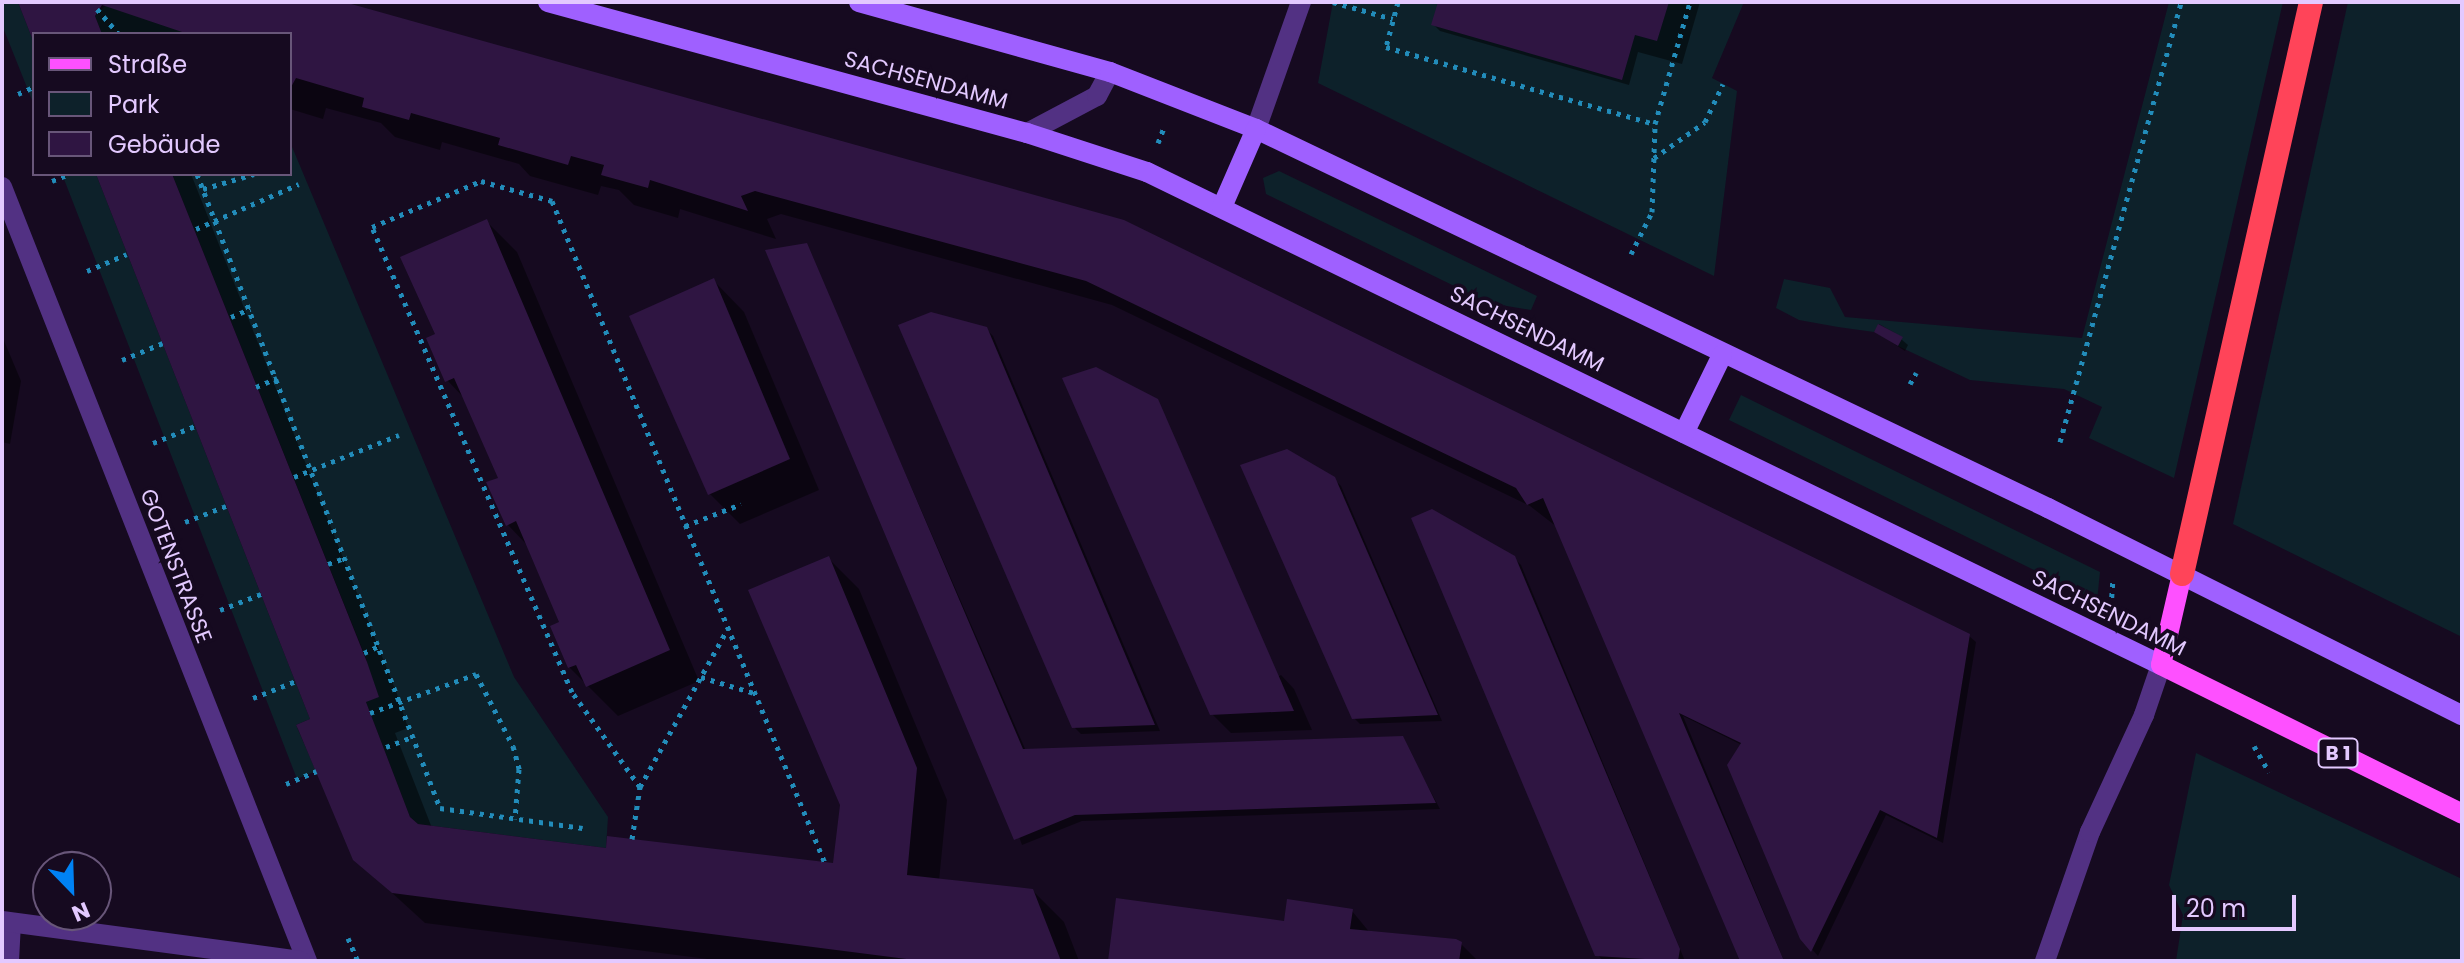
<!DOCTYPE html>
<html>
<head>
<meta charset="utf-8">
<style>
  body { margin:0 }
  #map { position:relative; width:2464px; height:963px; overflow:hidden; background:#160a20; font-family:Poppins,sans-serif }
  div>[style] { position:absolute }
  .green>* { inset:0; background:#0d212a }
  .shadow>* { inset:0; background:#0007 }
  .building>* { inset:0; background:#2f1542 }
  .path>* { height:5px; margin-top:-2.5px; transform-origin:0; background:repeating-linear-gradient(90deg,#228cba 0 4px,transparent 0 10px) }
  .service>* { height:20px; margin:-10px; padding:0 10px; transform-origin:10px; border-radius:10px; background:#523183 }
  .pedestrian>* { height:20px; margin:-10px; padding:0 10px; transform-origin:10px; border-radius:10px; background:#523183 }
  .minor>* { height:20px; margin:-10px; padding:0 10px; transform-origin:10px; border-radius:10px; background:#523183 }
  .tertiary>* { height:20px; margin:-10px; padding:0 10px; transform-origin:10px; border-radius:10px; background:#523183 }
  .secondary>* { height:20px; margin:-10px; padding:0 10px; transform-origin:10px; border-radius:10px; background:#9f60ff }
  .primary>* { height:20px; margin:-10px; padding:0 10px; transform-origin:10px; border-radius:10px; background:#fe50ff }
  .motorway>* { height:24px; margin:-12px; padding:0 12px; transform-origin:12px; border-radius:12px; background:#ff4459 }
  span { translate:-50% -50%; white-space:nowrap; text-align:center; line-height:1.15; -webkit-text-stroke:7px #160a20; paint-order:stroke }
  .shield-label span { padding:2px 6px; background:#160a20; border:2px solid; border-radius:6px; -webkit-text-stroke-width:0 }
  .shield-label { font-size:20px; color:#e3c9ff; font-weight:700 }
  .street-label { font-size:22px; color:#e3c9ff }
  .frame { position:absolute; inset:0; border:4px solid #e3c9ff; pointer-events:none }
  .legend { position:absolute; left:32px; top:32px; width:260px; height:144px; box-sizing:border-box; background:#160a20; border:2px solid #685679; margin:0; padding:10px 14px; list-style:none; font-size:24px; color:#e3c9ff }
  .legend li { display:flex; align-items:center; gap:16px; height:40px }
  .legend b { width:40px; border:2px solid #685679 }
  .north { position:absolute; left:32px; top:851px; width:80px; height:80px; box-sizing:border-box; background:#160a20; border:2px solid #685679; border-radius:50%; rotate:157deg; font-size:22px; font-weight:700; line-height:32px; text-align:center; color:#e3c9ff }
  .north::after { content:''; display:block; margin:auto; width:28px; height:36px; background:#0082f4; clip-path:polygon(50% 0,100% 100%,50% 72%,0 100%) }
  .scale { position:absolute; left:2172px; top:895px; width:124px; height:36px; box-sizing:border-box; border:4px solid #e3c9ff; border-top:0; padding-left:10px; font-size:24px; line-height:28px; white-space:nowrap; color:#e3c9ff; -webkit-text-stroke:6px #160a20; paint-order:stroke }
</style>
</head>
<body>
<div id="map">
  <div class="green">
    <div style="clip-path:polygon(2px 2px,18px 2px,34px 43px,34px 105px,2px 25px)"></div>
    <div style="clip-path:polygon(1333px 2px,1744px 2px,1712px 78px,1737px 91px,1714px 276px,1318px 83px)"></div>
    <div style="clip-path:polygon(2169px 2px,2283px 2px,2174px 478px,2089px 438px,2102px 407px,2064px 389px,1970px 380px,1898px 346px,1902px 337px,1879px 324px,1874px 332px,1838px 327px,1799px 320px,1776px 308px,1784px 279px,1830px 288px,1845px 317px,2082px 338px)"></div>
    <div style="clip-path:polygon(2348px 2px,2462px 2px,2462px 637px,2233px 524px)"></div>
    <div style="clip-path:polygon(106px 5px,134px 13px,188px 34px,102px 34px,95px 16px)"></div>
    <div style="clip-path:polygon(290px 142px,514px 677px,608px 817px,606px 848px,418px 824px,410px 817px,366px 702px,367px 661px,172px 174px,290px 174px)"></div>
    <div style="clip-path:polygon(1279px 171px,1537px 296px,1531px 310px,1489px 303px,1266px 194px,1263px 178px)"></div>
    <div style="clip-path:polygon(62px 174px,96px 174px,310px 719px,296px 725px,316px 771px,297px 779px)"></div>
    <div style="clip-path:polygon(1741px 395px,2100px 572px,2097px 601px,1729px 420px)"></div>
    <div style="clip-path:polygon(2196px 753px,2462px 879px,2462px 961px,2176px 961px,2183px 915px,2169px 885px)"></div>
  </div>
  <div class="shadow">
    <div style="clip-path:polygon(20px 2px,330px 2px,705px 105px,1969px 636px,1976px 642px,1943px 843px,1886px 815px,1818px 956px,1802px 938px,1742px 745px,1683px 716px,1784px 961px,1742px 961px,1557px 527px,1530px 506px,1112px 305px,781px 214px,767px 219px,776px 239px,680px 209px,678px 218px,634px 205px,619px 190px,601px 186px,598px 195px,530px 176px,519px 164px,442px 142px,440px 150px,395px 137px,381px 123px,326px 108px,323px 119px,290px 109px,290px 34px,34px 38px)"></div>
    <div style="clip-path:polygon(1440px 2px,1700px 2px,1682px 64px,1638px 52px,1629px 85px,1440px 31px,1433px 24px)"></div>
    <div style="clip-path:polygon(98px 174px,191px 174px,397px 694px,408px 728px,395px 733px,432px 828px,608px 850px,834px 865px,842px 804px,828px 558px,859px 589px,947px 800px,939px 881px,1033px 891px,1064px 922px,1079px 961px,723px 961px,425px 923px,355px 859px,313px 720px)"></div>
    <div style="clip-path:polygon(487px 222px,517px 252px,699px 681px,618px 716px,569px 667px,561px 623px,528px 546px,507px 524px,500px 479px,466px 400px,447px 380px,438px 335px)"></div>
    <div style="clip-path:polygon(806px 245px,1026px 751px,1402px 738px,1440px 809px,1082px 821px,1022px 845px)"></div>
    <div style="clip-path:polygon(714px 281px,744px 312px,819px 490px,740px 524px,710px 494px)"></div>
    <div style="clip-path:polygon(986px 329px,993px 336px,1160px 731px,1081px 734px,1074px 727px)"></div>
    <div style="clip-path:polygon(1876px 332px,1901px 339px,1908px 345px,1905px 351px)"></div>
    <div style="clip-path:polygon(2px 336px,21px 381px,10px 444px,2px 442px)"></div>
    <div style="clip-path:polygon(1334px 479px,1341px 486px,1442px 721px,1360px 724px,1353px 717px)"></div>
    <div style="clip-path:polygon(1514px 558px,1521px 565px,1685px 961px,1603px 961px,1597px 954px)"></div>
    <div style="clip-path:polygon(1281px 675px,1294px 689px,1312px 730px,1231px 733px,1212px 714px)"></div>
    <div style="clip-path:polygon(1352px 911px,1371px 934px,1461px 944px,1478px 961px,1110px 961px)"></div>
  </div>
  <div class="building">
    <div style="clip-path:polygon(18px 2px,344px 2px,1124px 220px,1970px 634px,1937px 838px,1880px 810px,1811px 952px,1800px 939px,1727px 765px,1741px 743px,1679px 713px,1784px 961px,1740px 961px,1543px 498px,1527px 505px,1516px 488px,1086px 281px,755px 191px,741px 196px,748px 211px,650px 180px,648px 188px,601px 175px,604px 165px,571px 156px,568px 165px,498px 145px,500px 138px,411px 113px,409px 120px,362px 107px,364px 98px,296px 78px,290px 89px,290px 34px,188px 34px,102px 5px,95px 16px,102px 34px,34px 34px,34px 43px)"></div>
    <div style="clip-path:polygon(1438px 2px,1669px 2px,1657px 41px,1635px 35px,1622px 80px,1431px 25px)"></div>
    <div style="clip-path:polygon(96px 174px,172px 174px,367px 662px,379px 697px,366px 702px,410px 817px,418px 824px,606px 848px,607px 836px,833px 863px,840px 805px,748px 590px,829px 556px,917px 768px,907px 875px,1033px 889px,1061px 961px,922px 961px,392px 893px,353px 860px,298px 729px,296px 725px,310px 719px)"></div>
    <div style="clip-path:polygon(487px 219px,670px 650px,586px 687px,576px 665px,568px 668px,550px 626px,559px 622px,516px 521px,506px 526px,486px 482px,498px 478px,454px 378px,445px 382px,426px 338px,435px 334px,400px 257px)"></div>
    <div style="clip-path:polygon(807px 243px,1023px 749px,1403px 736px,1436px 803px,1075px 815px,1014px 840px,765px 250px)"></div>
    <div style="clip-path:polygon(714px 278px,790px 459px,708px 495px,629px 316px)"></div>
    <div style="clip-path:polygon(931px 312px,987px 327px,1155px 725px,1072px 728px,898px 325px)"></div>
    <div style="clip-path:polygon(1878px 324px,1903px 337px,1898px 346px,1874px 332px)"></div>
    <div style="clip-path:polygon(1096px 367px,1158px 399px,1294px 711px,1210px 715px,1062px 378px)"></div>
    <div style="clip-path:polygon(1287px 449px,1335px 477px,1438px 715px,1352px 719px,1240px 465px)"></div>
    <div style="clip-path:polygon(1432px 509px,1515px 556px,1680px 949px,1678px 961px,1595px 956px,1411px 518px)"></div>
    <div style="clip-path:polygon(1116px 898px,1284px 921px,1287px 899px,1353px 909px,1350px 929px,1456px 939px,1462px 942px,1459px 961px,1108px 961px)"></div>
  </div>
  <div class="path">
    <div style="left:1333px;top:2px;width:62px;rotate:15.8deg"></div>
    <div style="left:1398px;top:2px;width:47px;rotate:104.9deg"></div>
    <div style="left:1386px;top:47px;width:280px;rotate:16deg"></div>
    <div style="left:1655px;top:124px;width:127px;rotate:-74deg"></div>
    <div style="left:97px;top:9px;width:33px;rotate:49deg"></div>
    <div style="left:179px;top:34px;width:2px;rotate:-90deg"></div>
    <div style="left:18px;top:94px;width:17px;rotate:-24deg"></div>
    <div style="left:1158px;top:143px;width:19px;rotate:-69deg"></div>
    <div style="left:1654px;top:158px;width:62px;rotate:-35.2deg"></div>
    <div style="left:1705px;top:122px;width:42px;rotate:-64.7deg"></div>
    <div style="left:197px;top:174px;width:679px;rotate:69.03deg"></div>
    <div style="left:440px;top:808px;width:144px;rotate:8deg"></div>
    <div style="left:52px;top:181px;width:18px;rotate:-22deg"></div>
    <div style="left:203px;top:189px;width:53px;rotate:-16.4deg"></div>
    <div style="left:196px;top:229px;width:112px;rotate:-23.6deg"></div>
    <div style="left:1631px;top:254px;width:47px;rotate:-63.4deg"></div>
    <div style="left:1652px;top:212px;width:88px;rotate:-88deg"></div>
    <div style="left:87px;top:271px;width:43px;rotate:-23deg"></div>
    <div style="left:231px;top:317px;width:21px;rotate:-23deg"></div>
    <div style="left:122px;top:360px;width:44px;rotate:-22.5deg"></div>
    <div style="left:1910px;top:384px;width:13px;rotate:-61deg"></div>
    <div style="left:256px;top:387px;width:23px;rotate:-23deg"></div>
    <div style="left:2060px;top:442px;width:456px;rotate:-74.6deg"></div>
    <div style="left:153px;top:443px;width:45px;rotate:-22deg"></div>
    <div style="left:294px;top:477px;width:113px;rotate:-21.8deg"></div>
    <div style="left:185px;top:522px;width:44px;rotate:-21.3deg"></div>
    <div style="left:685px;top:526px;width:60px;rotate:-21.4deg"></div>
    <div style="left:328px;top:564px;width:20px;rotate:-20deg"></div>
    <div style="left:2111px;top:607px;width:29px;rotate:-86deg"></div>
    <div style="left:220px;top:610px;width:44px;rotate:-21.3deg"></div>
    <div style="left:364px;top:653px;width:17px;rotate:-25deg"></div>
    <div style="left:701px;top:677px;width:55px;rotate:16.8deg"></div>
    <div style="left:253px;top:698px;width:46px;rotate:-21.6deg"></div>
    <div style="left:370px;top:713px;width:113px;rotate:-20.2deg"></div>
    <div style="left:476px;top:674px;width:81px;rotate:62.8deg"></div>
    <div style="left:513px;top:746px;width:24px;rotate:75deg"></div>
    <div style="left:519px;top:769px;width:50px;rotate:94.6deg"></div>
    <div style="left:2254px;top:746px;width:30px;rotate:60deg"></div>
    <div style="left:386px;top:747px;width:28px;rotate:-21deg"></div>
    <div style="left:286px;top:784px;width:33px;rotate:-23deg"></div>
    <div style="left:640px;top:787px;width:117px;rotate:-125.6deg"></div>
    <div style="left:572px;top:692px;width:506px;rotate:-113.27deg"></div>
    <div style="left:372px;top:227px;width:118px;rotate:-22.9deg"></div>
    <div style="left:481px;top:181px;width:74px;rotate:15.7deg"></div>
    <div style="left:552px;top:201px;width:716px;rotate:67.59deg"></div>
    <div style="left:632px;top:839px;width:53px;rotate:-81.3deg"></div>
    <div style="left:640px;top:787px;width:182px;rotate:-61deg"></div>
    <div style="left:348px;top:938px;width:25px;rotate:67deg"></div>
  </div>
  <div class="service">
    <div style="left:1256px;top:129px;width:135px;rotate:-70.5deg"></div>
    <div style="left:1027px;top:133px;width:79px;rotate:-27.9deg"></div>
    <div style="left:1097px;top:96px;width:27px;rotate:-62deg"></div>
  </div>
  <div class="pedestrian">
    <div style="left:9px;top:961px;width:38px;rotate:-87deg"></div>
  </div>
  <div class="minor">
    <div style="left:2px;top:187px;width:832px;rotate:68.49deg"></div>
  </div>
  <div class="tertiary">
    <div style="left:2px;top:921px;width:301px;rotate:7.6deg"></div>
    <div style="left:2045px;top:961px;width:137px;rotate:-70.8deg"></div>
    <div style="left:2090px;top:832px;width:129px;rotate:-65.2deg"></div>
    <div style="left:2144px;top:715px;width:53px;rotate:-71.2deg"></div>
  </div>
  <div class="secondary">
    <div style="left:548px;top:2px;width:497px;rotate:15.3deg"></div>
    <div style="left:1027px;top:133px;width:126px;rotate:18deg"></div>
    <div style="left:1147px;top:172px;width:1127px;rotate:25.93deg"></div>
    <div style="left:859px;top:2px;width:261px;rotate:15.6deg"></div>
    <div style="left:1110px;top:72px;width:157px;rotate:21.3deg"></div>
    <div style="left:1256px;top:129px;width:878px;rotate:25.57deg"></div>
    <div style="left:2048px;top:508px;width:463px;rotate:26.6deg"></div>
    <div style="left:1222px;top:207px;width:85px;rotate:-66.4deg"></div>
    <div style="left:1684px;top:433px;width:87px;rotate:-64deg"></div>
  </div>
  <div class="primary">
    <div style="left:2182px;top:574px;width:93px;rotate:103deg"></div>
    <div style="left:2161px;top:665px;width:336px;rotate:26.3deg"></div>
  </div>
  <div class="motorway">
    <div style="left:2182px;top:574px;width:586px;rotate:-77.29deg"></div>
  </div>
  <div class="shield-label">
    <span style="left:2338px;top:753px">B 1</span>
  </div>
  <div class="street-label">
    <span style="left:926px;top:80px;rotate:15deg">SACHSENDAMM</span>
    <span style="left:1527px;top:329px;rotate:26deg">SACHSENDAMM</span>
    <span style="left:176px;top:566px;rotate:69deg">GOTENSTRASSE</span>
    <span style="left:2109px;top:613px;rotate:26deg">SACHSENDAMM</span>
  </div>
  <div class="frame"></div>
  <ul class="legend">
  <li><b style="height:10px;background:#fe50ff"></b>Straße</li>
  <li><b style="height:22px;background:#0d212a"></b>Park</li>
  <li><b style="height:22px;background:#2f1542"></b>Gebäude</li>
  </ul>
  <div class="north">N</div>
  <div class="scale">20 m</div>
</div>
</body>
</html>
